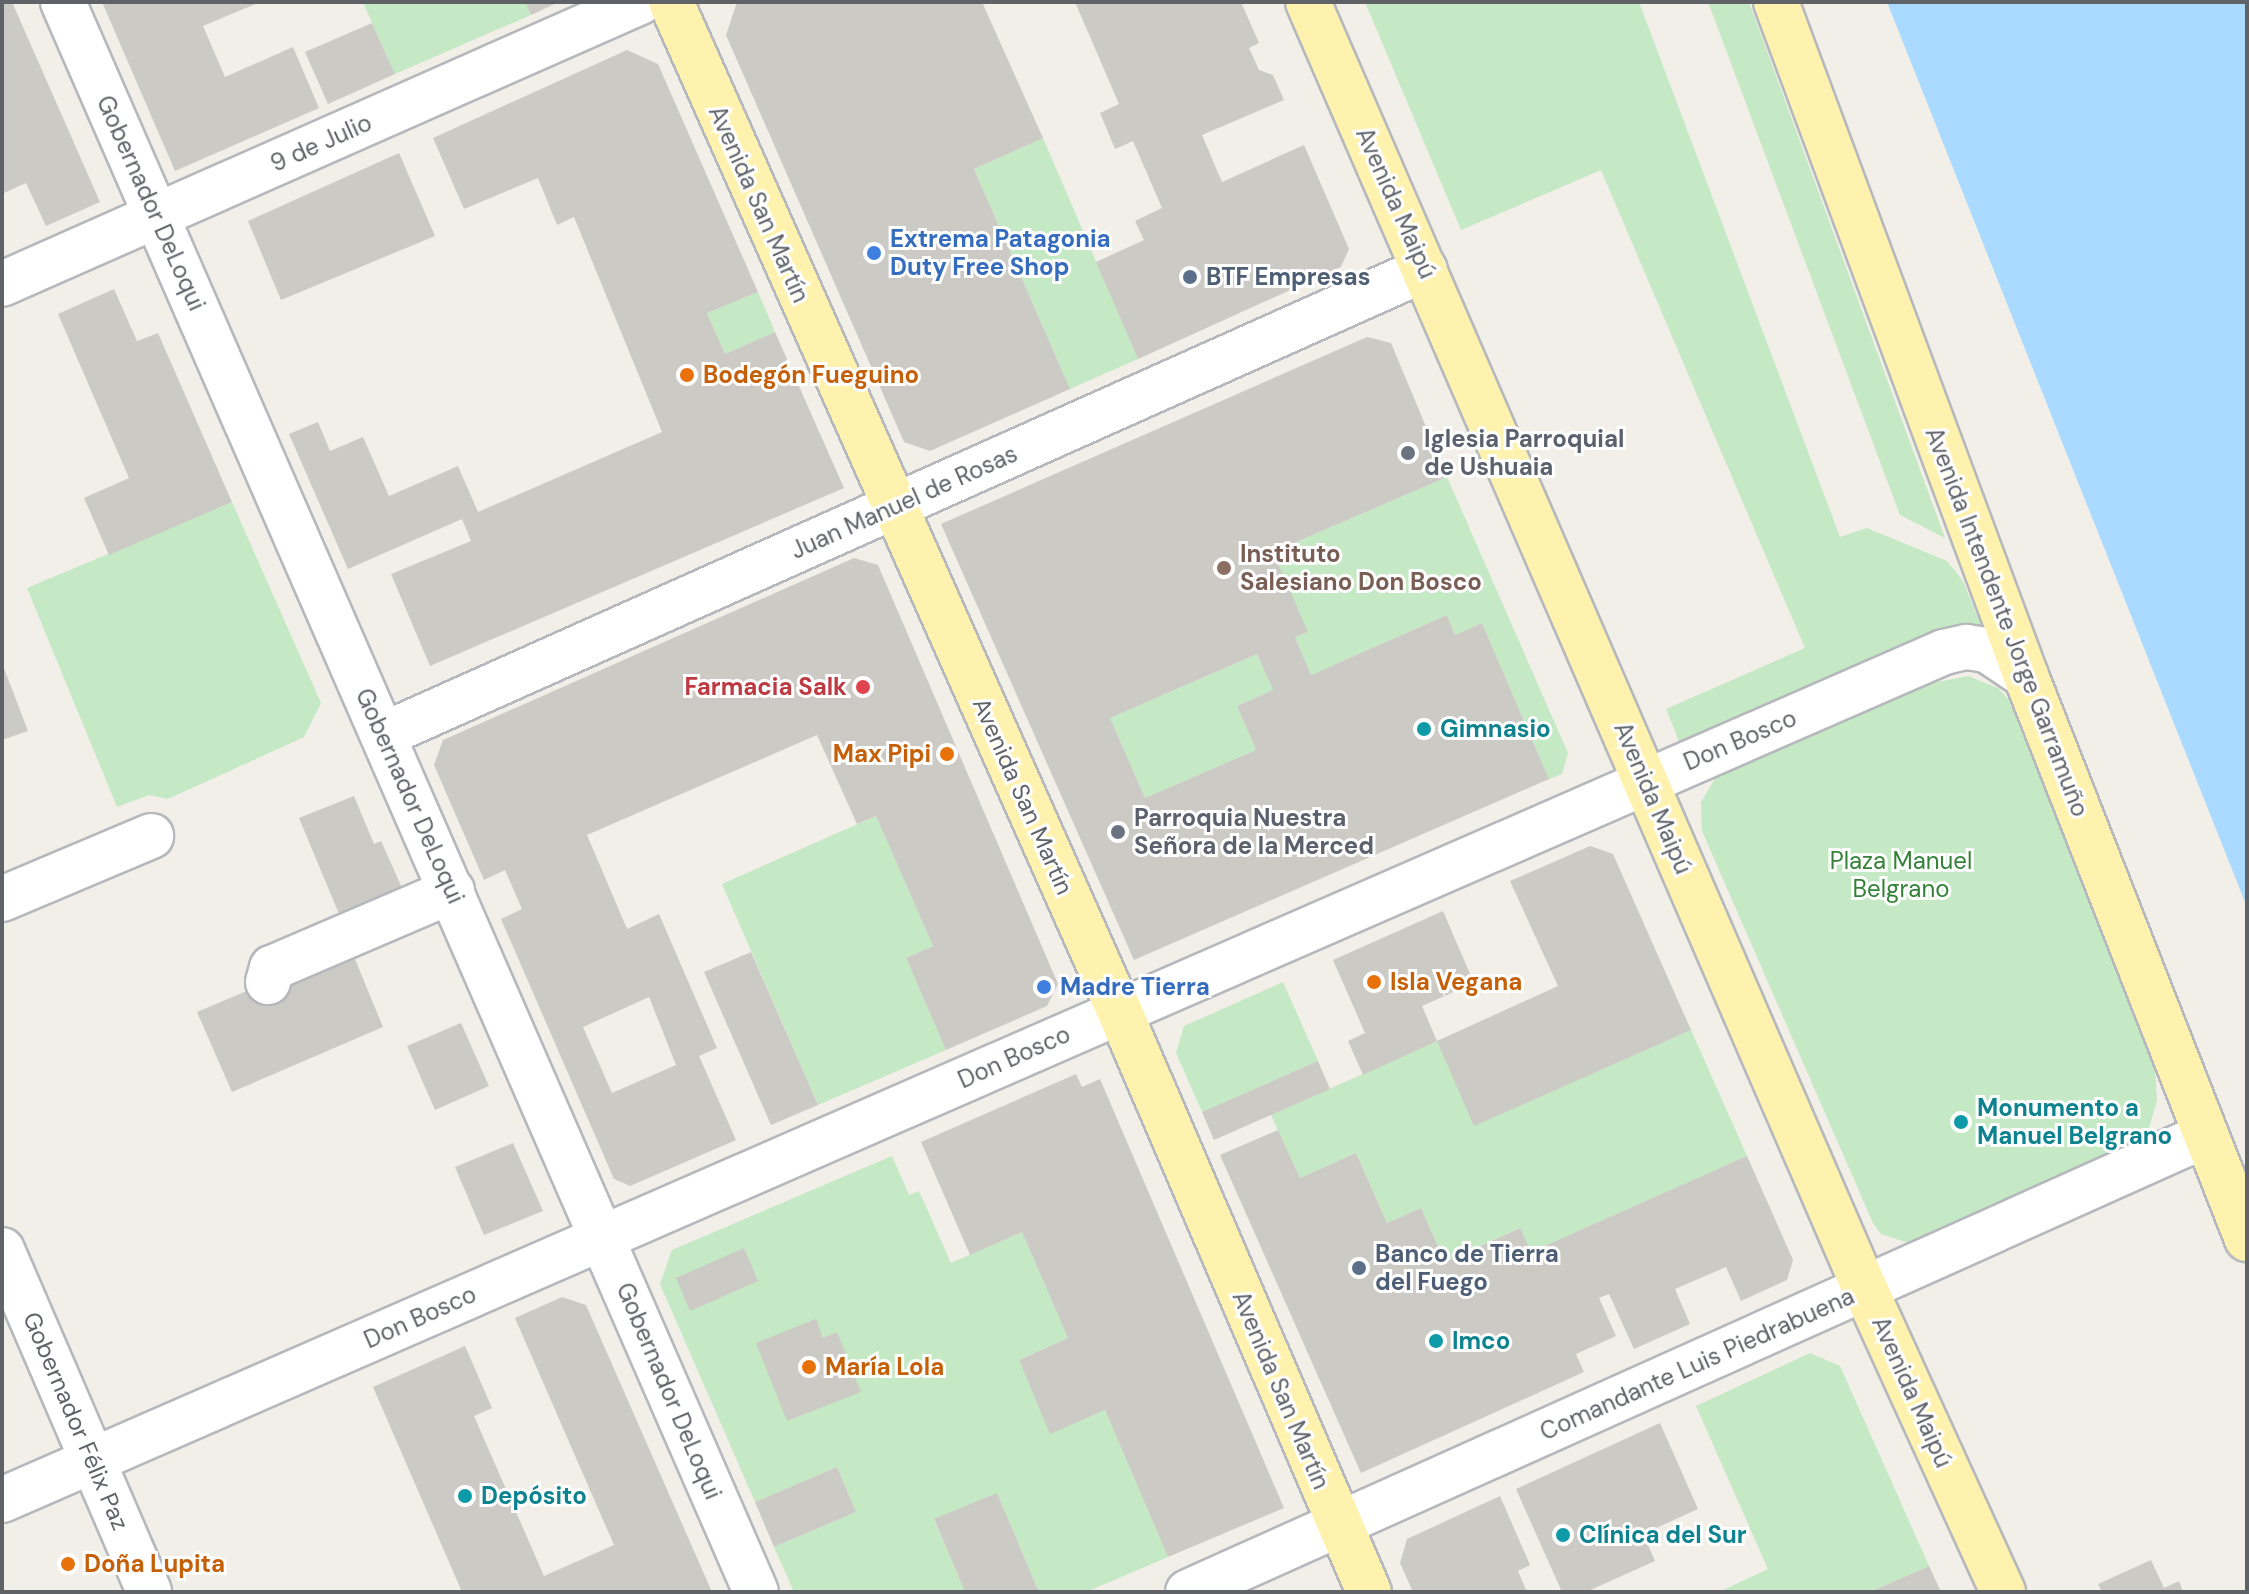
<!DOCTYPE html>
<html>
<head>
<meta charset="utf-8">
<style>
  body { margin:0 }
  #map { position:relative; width:2249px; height:1594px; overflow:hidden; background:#f1efe8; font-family:"DM Sans",sans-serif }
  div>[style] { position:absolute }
  .green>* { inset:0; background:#c5e8c5 }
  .water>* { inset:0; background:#aadaff }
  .building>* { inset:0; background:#cccac5 }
  .roads { filter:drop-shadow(2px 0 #b5b8bc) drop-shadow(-2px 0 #b5b8bc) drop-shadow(0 2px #b5b8bc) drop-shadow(0 -2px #b5b8bc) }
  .minor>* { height:44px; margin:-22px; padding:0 22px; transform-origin:22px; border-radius:22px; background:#fff }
  .major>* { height:44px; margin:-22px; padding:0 22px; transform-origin:22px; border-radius:22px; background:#fff2af }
  .dots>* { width:22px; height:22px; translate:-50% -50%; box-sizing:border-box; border:4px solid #fff; border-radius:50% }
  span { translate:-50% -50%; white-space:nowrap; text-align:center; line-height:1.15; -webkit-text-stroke:6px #fff; paint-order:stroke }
  .street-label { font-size:24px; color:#5f6368 }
  .shop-label { font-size:24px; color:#366cbe; font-weight:700 }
  .left { translate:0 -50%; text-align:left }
  .service-label { font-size:24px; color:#4e5e75; font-weight:700 }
  .food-label { font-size:24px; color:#c56008; font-weight:700 }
  .right { translate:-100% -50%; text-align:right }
  .worship-label { font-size:24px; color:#5b616d; font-weight:700 }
  .education-label { font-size:24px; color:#785e54; font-weight:700 }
  .health-label { font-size:24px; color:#be3a42; font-weight:700 }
  .culture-label { font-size:24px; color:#0d838f; font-weight:700 }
  .park-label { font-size:24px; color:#348238 }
  .frame { position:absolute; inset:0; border:4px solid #5f6368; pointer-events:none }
</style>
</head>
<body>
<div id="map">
  <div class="green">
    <div style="clip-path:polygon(363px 2px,525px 2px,531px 15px,395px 74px)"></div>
    <div style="clip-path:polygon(1365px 2px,1639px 2px,1840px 537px,1867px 528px,1947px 561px,1963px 581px,1986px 638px,1681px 746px,1666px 709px,1805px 648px,1601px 170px,1461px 230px)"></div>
    <div style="clip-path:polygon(1708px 2px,1749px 2px,1945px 538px,1900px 515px)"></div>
    <div style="clip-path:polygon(1043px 138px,1138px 359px,1070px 389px,974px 169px)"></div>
    <div style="clip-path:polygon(758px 292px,775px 332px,725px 354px,707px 313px)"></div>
    <div style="clip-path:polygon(1447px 477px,1568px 753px,1562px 774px,1549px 779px,1482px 623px,1455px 635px,1447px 615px,1311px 675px,1295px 637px,1307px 632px,1273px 552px)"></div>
    <div style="clip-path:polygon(232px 502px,321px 703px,304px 737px,168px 799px,149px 795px,117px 807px,27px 588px)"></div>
    <div style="clip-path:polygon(1257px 654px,1273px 690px,1237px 706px,1256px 750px,1145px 798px,1110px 718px)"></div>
    <div style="clip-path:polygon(1968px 676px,1998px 688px,2009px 700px,2155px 1068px,2157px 1101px,2148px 1131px,2136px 1145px,1909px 1243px,1881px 1234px,1873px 1223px,1702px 831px,1701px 802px,1716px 777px,1729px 768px,1918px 686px)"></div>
    <div style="clip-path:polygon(876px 816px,933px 946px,906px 958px,946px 1050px,818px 1105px,722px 884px)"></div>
    <div style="clip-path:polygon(1283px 982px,1318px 1061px,1202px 1112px,1176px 1053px,1184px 1026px)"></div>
    <div style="clip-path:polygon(1691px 1030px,1747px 1156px,1531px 1252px,1519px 1228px,1445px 1262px,1421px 1208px,1387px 1223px,1356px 1153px,1300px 1178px,1271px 1115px,1437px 1041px,1541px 1096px)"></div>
    <div style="clip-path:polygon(892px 1156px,909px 1195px,919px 1191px,951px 1263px,1022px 1232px,1068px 1338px,1019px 1360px,1050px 1433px,1105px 1410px,1168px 1557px,1086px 1592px,1039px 1592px,997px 1493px,934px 1520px,965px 1592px,794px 1592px,774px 1547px,856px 1512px,837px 1467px,755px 1502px,660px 1284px,672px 1250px)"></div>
    <div style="clip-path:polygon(1810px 1353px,1840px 1366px,1929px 1566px,1870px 1592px,1719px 1592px,1768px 1569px,1696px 1406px)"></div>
  </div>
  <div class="water">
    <div style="clip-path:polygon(1887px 2px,2247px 2px,2247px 907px)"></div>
  </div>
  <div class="building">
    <div style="clip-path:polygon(2px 2px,12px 2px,100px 202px,46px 226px,26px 183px,2px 194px)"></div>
    <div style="clip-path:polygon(102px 2px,260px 2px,203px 26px,225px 77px,293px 47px,319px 108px,175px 171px)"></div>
    <div style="clip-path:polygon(525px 2px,559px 2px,531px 15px)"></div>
    <div style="clip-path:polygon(737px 2px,982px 2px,1043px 138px,974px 169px,1070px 389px,930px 451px,904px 442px,726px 35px)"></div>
    <div style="clip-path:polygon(1075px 2px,1241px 2px,1259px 43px,1249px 48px,1259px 70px,1273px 75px,1284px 100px,1202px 135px,1222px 182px,1304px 145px,1349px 249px,1341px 267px,1138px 359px,1096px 262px,1144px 240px,1135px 221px,1162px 208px,1133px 141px,1115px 149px,1100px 113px,1119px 104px)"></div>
    <div style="clip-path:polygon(372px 23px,395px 74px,328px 104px,305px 52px)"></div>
    <div style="clip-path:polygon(627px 50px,658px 64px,758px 292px,707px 313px,725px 354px,775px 332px,844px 488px,430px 666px,391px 574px,471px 541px,462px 519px,348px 569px,289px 434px,318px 422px,330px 451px,363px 437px,389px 496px,458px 466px,478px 512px,662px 432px,574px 217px,557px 225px,538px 178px,464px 209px,433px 138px)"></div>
    <div style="clip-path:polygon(399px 153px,435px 236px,281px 300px,248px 221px)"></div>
    <div style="clip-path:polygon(114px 289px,137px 341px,158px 333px,232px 502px,109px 555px,84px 498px,129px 478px,58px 314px)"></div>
    <div style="clip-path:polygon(evenodd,1367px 337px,1391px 343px,1447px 477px,1273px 552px,1308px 632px,1295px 637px,1311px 675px,1447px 615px,1455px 635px,1482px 623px,1549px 779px,1134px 960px,941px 524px,1367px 337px,1257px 654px,1273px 690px,1237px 706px,1256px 750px,1145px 798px,1110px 718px,1257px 654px)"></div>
    <div style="clip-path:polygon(evenodd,854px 558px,878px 565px,1058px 984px,1047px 1006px,946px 1050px,906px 958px,933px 946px,876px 816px,857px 824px,817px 735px,587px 835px,627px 929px,659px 914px,717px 1048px,699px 1056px,736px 1140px,630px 1186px,614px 1179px,501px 919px,522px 909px,505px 870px,484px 880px,434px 765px,443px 740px,854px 558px,649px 997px,676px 1065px,612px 1093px,583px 1027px,649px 997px)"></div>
    <div style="clip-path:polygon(2px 663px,28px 731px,2px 740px)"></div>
    <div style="clip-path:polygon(354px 796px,374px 844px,381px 841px,407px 899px,344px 926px,299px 818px)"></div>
    <div style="clip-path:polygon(1590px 846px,1613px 854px,1691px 1030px,1474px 1126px,1437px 1041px,1558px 986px,1510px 881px)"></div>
    <div style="clip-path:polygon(1443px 911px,1474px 983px,1422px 1006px,1437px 1041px,1363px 1075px,1348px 1041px,1365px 1033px,1333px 960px)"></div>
    <div style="clip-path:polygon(350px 947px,383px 1027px,232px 1092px,197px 1012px)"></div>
    <div style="clip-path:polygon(751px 952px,818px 1105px,771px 1125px,704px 972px)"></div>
    <div style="clip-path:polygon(461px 1023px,489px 1086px,435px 1110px,407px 1046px)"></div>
    <div style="clip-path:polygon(1318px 1061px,1330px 1089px,1214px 1140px,1202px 1112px)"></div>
    <div style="clip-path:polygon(1076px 1074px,1082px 1087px,1100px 1079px,1284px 1508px,1168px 1557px,1105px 1410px,1050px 1434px,1019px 1360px,1068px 1338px,1022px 1232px,970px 1255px,921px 1142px)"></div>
    <div style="clip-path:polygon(1278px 1130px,1300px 1178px,1356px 1153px,1387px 1223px,1421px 1208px,1445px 1262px,1520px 1228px,1531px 1252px,1747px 1156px,1793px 1260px,1787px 1280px,1741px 1301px,1726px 1267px,1675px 1289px,1690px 1324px,1634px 1349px,1609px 1294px,1599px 1298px,1616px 1336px,1576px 1354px,1584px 1372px,1361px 1473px,1220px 1155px)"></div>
    <div style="clip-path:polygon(513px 1143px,543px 1211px,484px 1235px,455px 1167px)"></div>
    <div style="clip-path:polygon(744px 1248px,758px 1281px,690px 1311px,676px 1278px)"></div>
    <div style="clip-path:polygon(562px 1297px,586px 1305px,712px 1592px,462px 1592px,373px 1387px,465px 1346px,492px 1408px,474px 1416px,544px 1576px,614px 1545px,515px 1318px)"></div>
    <div style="clip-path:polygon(816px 1319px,823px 1338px,837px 1332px,861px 1392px,787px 1421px,756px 1343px)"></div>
    <div style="clip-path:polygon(1660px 1423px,1698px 1509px,1643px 1534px,1655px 1561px,1586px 1592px,1562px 1592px,1516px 1489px)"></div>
    <div style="clip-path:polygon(837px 1467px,856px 1512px,774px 1547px,755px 1502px)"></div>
    <div style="clip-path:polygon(997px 1493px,1039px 1592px,965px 1592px,934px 1519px)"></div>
    <div style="clip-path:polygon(1500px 1496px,1530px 1565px,1518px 1571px,1527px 1592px,1413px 1592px,1400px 1563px,1407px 1539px)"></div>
    <div style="clip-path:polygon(2151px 1560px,2164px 1588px,2179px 1581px,2183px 1592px,2102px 1592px,2098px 1584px)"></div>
    <div style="clip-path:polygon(1929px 1566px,1941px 1592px,1870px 1592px)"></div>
  </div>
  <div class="roads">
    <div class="minor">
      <div style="left:63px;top:2px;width:1734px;rotate:66.45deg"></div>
      <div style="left:2px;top:284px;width:698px;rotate:-23.85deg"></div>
      <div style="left:383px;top:735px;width:1141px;rotate:-24.09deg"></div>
      <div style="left:2px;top:899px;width:162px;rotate:-22.9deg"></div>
      <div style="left:268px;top:982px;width:15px;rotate:-74deg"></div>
      <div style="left:272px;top:968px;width:196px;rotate:-23.2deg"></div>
      <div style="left:2px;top:1250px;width:372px;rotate:66.7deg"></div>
      <div style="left:2px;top:1500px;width:2119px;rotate:-23.59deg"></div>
      <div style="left:1944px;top:652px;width:23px;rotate:-13deg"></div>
      <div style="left:1966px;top:647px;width:21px;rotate:8deg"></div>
      <div style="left:1987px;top:650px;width:47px;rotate:33.7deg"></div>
      <div style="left:1188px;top:1592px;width:1116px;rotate:-24.18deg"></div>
    </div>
    <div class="major">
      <div style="left:671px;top:2px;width:1103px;rotate:66.04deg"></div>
      <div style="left:1119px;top:1010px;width:633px;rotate:66.75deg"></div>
      <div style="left:1308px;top:2px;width:1402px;rotate:66.6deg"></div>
      <div style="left:1865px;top:1289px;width:333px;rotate:65.5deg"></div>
      <div style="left:1776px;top:2px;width:719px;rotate:69.65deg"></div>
      <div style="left:2026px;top:676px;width:605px;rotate:68.57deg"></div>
    </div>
  </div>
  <div class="dots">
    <div style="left:874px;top:253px;background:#3f7fe0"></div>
    <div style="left:1190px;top:277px;background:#5c6f8a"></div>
    <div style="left:687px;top:375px;background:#e8710a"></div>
    <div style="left:1408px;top:453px;background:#6b7280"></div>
    <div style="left:1224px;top:568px;background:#8d6e63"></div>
    <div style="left:863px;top:687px;background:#e0444e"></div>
    <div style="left:1424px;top:729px;background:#0f9aa8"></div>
    <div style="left:947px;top:754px;background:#e8710a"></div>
    <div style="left:1118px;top:832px;background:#6b7280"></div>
    <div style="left:1374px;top:982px;background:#e8710a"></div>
    <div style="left:1044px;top:987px;background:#3f7fe0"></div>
    <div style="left:1961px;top:1122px;background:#0f9aa8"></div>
    <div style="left:1359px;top:1268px;background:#5c6f8a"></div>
    <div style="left:1436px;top:1341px;background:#0f9aa8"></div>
    <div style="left:809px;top:1367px;background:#e8710a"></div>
    <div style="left:465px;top:1496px;background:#0f9aa8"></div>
    <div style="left:1563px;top:1535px;background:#0f9aa8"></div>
    <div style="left:68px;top:1564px;background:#e8710a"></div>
  </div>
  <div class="street-label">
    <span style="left:321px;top:143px;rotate:-24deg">9 de Julio</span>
    <span style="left:151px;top:203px;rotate:66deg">Gobernador DeLoqui</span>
    <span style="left:1396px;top:203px;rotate:66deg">Avenida Maipú</span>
    <span style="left:759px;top:204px;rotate:66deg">Avenida San Martín</span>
    <span style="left:904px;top:502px;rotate:-24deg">Juan Manuel de Rosas</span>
    <span style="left:2007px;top:622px;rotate:69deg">Avenida Intendente Jorge Garramuño</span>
    <span style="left:1740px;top:740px;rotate:-23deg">Don Bosco</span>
    <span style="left:410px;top:796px;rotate:66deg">Gobernador DeLoqui</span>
    <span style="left:1023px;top:796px;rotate:66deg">Avenida San Martín</span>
    <span style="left:1653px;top:798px;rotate:67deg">Avenida Maipú</span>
    <span style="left:1014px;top:1057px;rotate:-24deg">Don Bosco</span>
    <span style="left:420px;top:1317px;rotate:-24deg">Don Bosco</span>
    <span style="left:1697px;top:1364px;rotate:-24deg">Comandante Luis Piedrabuena</span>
    <span style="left:1281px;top:1390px;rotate:67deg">Avenida San Martín</span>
    <span style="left:669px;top:1391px;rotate:67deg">Gobernador DeLoqui</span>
    <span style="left:1912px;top:1392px;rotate:66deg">Avenida Maipú</span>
    <span style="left:76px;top:1421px;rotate:67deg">Gobernador Félix Paz</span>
  </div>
  <div class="shop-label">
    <span class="left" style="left:890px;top:253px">Extrema Patagonia<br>Duty Free Shop</span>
    <span class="left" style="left:1060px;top:987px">Madre Tierra</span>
  </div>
  <div class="service-label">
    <span class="left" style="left:1206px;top:277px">BTF Empresas</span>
    <span class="left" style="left:1375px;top:1268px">Banco de Tierra<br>del Fuego</span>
  </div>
  <div class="food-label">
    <span class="left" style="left:703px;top:375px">Bodegón Fueguino</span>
    <span class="right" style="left:931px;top:754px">Max Pipi</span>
    <span class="left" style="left:1390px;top:982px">Isla Vegana</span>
    <span class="left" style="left:825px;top:1367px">María Lola</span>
    <span class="left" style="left:84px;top:1564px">Doña Lupita</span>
  </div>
  <div class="worship-label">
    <span class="left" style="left:1424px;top:453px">Iglesia Parroquial<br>de Ushuaia</span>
    <span class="left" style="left:1134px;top:832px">Parroquia Nuestra<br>Señora de la Merced</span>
  </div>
  <div class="education-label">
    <span class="left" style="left:1240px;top:568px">Instituto<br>Salesiano Don Bosco</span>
  </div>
  <div class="health-label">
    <span class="right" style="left:847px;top:687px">Farmacia Salk</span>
  </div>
  <div class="culture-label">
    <span class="left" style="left:1440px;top:729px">Gimnasio</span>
    <span class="left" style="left:1977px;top:1122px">Monumento a<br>Manuel Belgrano</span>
    <span class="left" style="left:1452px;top:1341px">Imco</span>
    <span class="left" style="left:481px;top:1496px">Depósito</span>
    <span class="left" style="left:1579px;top:1535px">Clínica del Sur</span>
  </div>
  <div class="park-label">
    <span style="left:1901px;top:875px">Plaza Manuel<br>Belgrano</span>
  </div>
  <div class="frame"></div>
</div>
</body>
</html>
